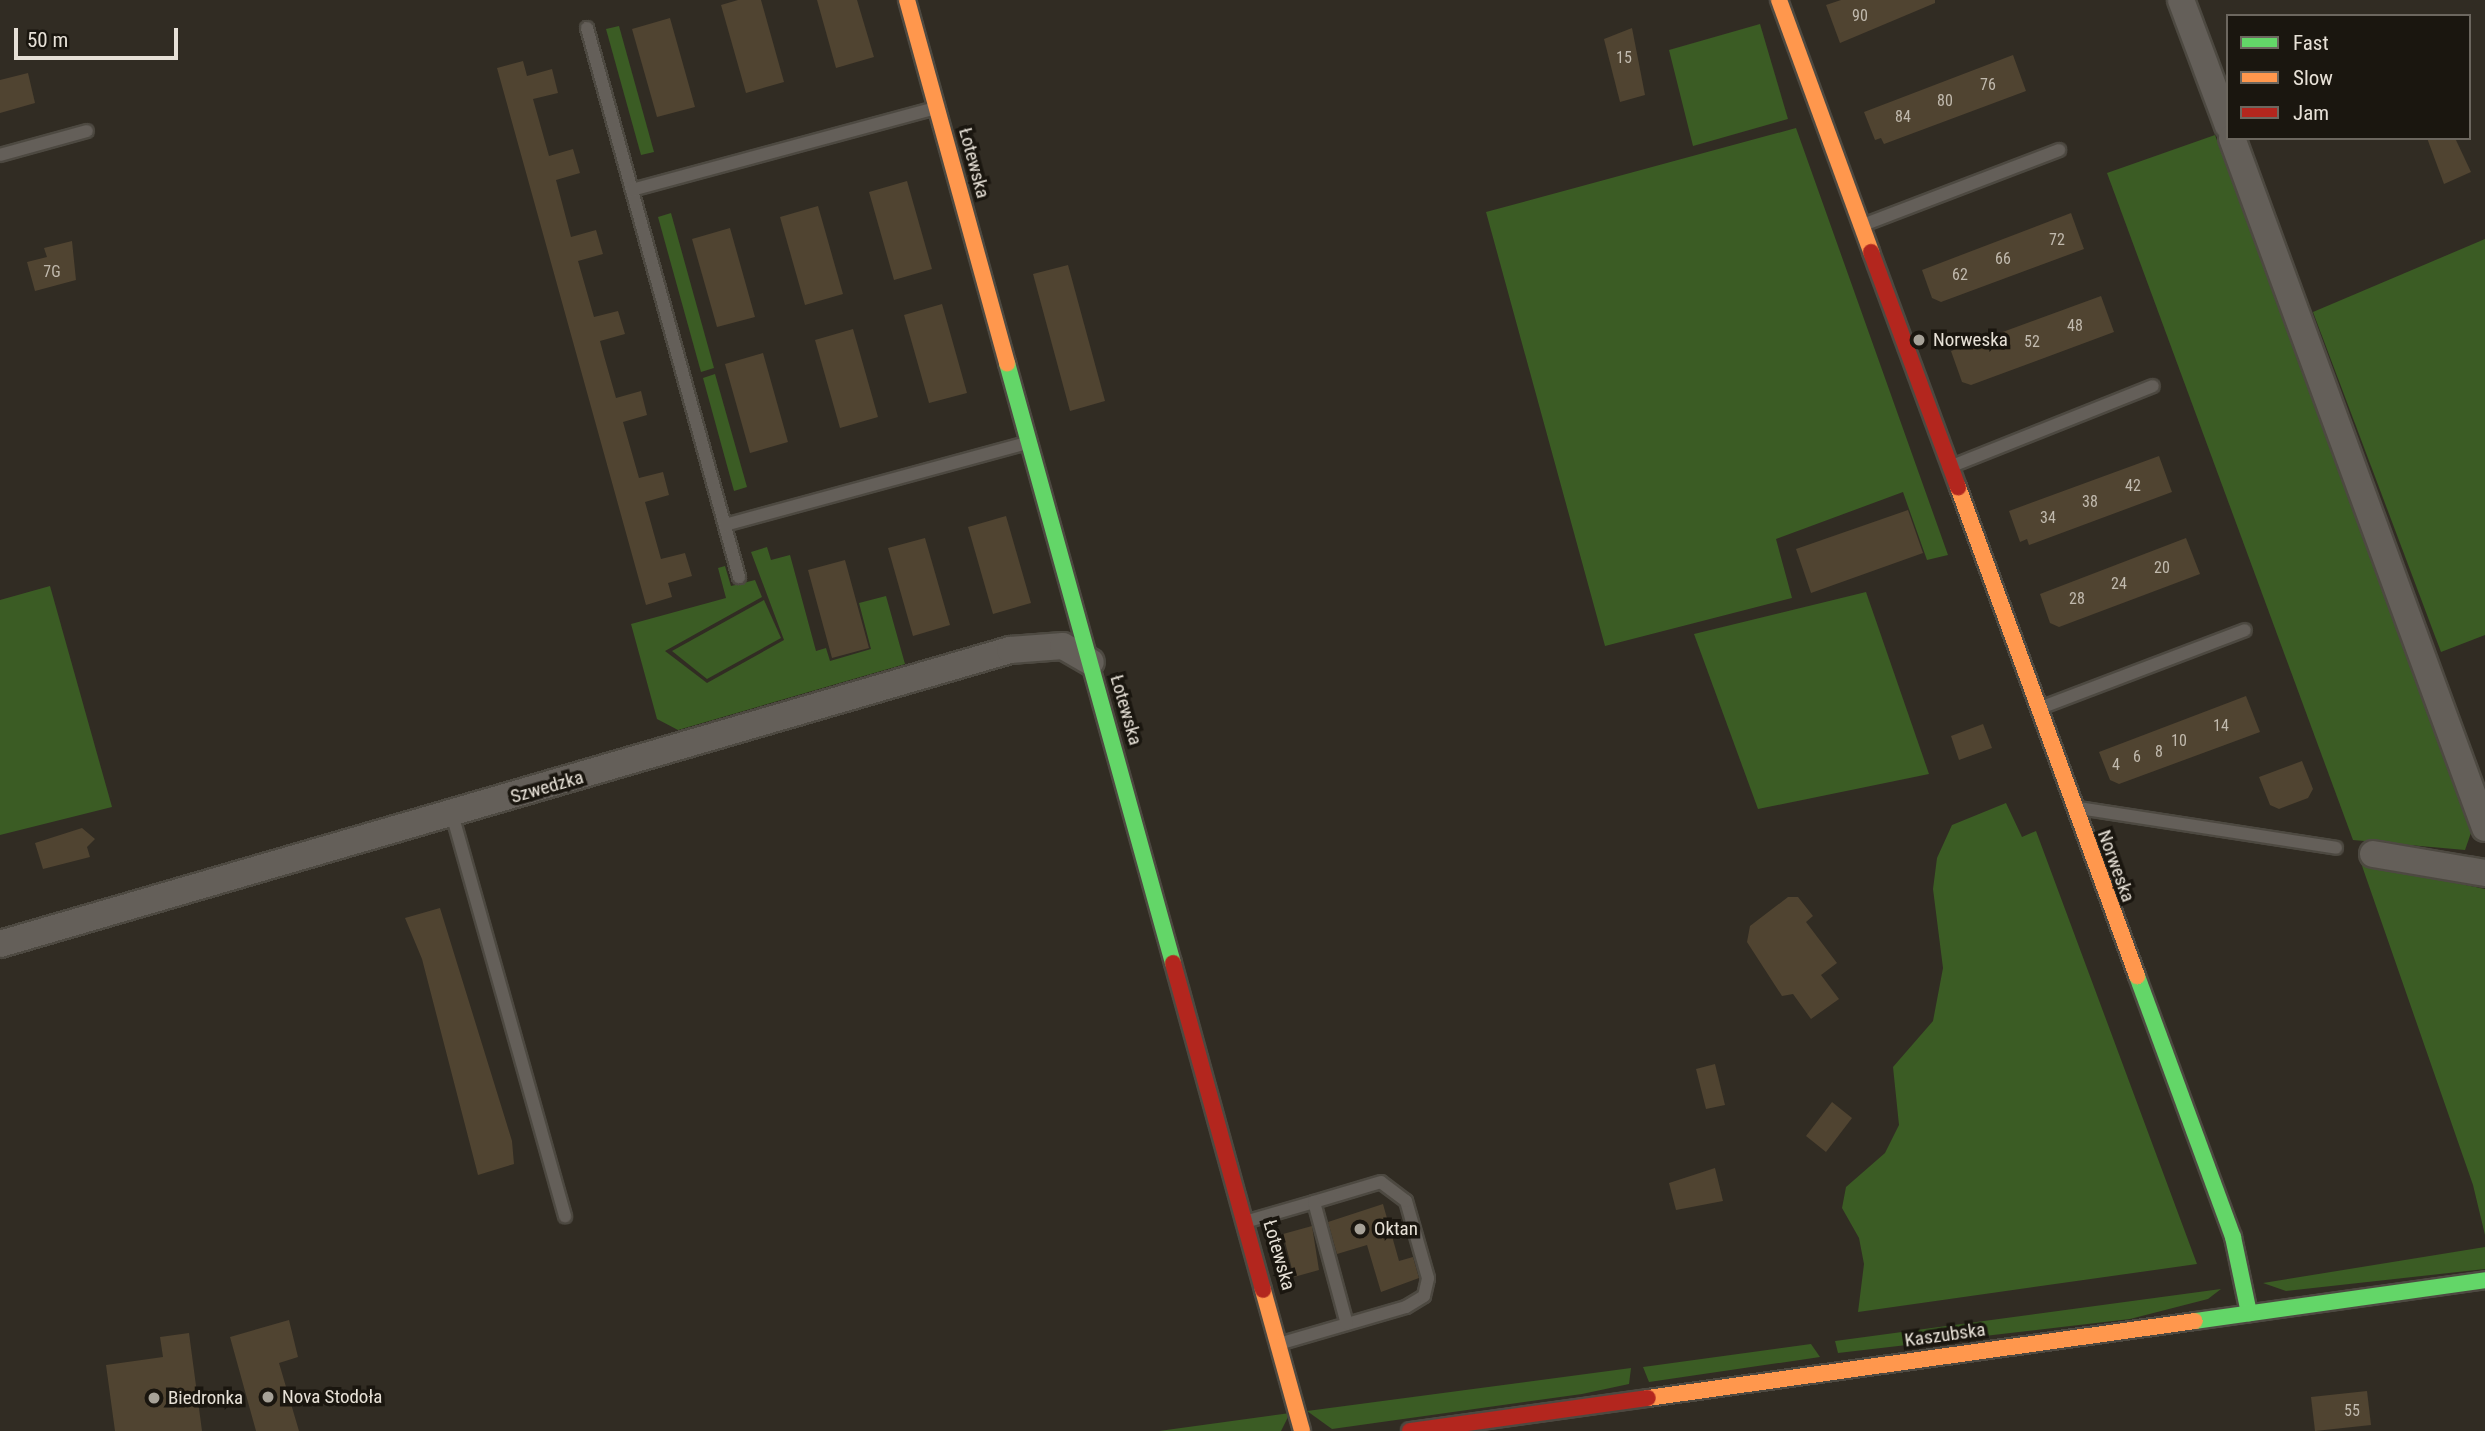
<!DOCTYPE html>
<html>
<head>
<meta charset="utf-8">
<style>
  body { margin:0 }
  #map { position:relative; width:2485px; height:1431px; overflow:hidden; background:#312c23; font-family:"Roboto Condensed",sans-serif }
  div>[style] { position:absolute }
  .green>* { inset:0; background:#3b5c24 }
  .building>* { inset:0; background:#504431 }
  .roads { filter:drop-shadow(2px 0 #4d4941) drop-shadow(-2px 0 #4d4941) drop-shadow(0 2px #4d4941) drop-shadow(0 -2px #4d4941) }
  .lane>* { height:12px; margin:-6px; padding:0 6px; transform-origin:6px; border-radius:6px; background:#645f59 }
  .street>* { height:26px; margin:-13px; padding:0 13px; transform-origin:13px; border-radius:13px; background:#645f59 }
  .fast>* { height:16px; margin:-8px; padding:0 8px; transform-origin:8px; border-radius:8px; background:#63d668 }
  .slow>* { height:16px; margin:-8px; padding:0 8px; transform-origin:8px; border-radius:8px; background:#ff974d }
  .jam>* { height:16px; margin:-8px; padding:0 8px; transform-origin:8px; border-radius:8px; background:#b3261e }
  .dots>* { width:19px; height:19px; translate:-50% -50%; box-sizing:border-box; border:4px solid #1a160f; border-radius:50% }
  span { translate:-50% -50%; white-space:nowrap; text-align:center; line-height:1.15; -webkit-text-stroke:7px #1a160f; paint-order:stroke }
  .number-label { font-size:16px; color:#c1baae }
  .number-label span { -webkit-text-stroke-width:0 }
  .street-label { font-size:19px; color:#e7e1d7 }
  .poi-label { font-size:19px; color:#e7e1d7 }
  .left { translate:0 -50%; text-align:left }
  .legend { position:absolute; left:2226px; top:14px; width:245px; height:126px; box-sizing:border-box; background:#1a160f; border:2px solid #6c675f; margin:0; padding:9px 12px; list-style:none; font-size:21px; color:#e7e1d7 }
  .legend li { display:flex; align-items:center; gap:14px; height:35px }
  .legend b { width:35px; border:2px solid #6c675f }
  .scale { position:absolute; left:14px; top:28px; width:164px; height:32px; box-sizing:border-box; border:4px solid #e7e1d7; border-top:0; padding-left:9px; font-size:21px; line-height:24px; white-space:nowrap; color:#e7e1d7; -webkit-text-stroke:5px #1a160f; paint-order:stroke }
</style>
</head>
<body>
<div id="map">
  <div class="green">
    <div style="clip-path:polygon(1760px 24px,1788px 119px,1693px 146px,1669px 50px)"></div>
    <div style="clip-path:polygon(619px 26px,654px 152px,641px 155px,606px 29px)"></div>
    <div style="clip-path:polygon(1796px 128px,1948px 555px,1927px 560px,1903px 492px,1776px 539px,1792px 598px,1605px 646px,1486px 212px)"></div>
    <div style="clip-path:polygon(2215px 135px,2473px 827px,2465px 850px,2353px 840px,2107px 173px)"></div>
    <div style="clip-path:polygon(671px 213px,714px 368px,701px 372px,658px 217px)"></div>
    <div style="clip-path:polygon(2485px 239px,2485px 635px,2441px 652px,2313px 312px)"></div>
    <div style="clip-path:polygon(715px 374px,747px 487px,734px 491px,703px 378px)"></div>
    <div style="clip-path:polygon(767px 547px,771px 560px,790px 555px,816px 651px,826px 648px,830px 661px,871px 649px,859px 603px,886px 596px,905px 664px,678px 730px,657px 719px,631px 624px,726px 598px,718px 568px,725px 566px,731px 586px,755px 580px,762px 597px,665px 651px,707px 683px,784px 640px,751px 552px)"></div>
    <div style="clip-path:polygon(50px 586px,112px 807px,0 835px,0 600px)"></div>
    <div style="clip-path:polygon(1866px 592px,1929px 774px,1758px 809px,1694px 634px)"></div>
    <div style="clip-path:polygon(764px 600px,781px 638px,707px 679px,672px 651px)"></div>
    <div style="clip-path:polygon(2006px 803px,2022px 837px,2036px 831px,2197px 1264px,1858px 1312px,1864px 1264px,1859px 1238px,1842px 1208px,1846px 1187px,1885px 1153px,1899px 1125px,1893px 1067px,1933px 1021px,1943px 968px,1933px 889px,1937px 858px,1952px 825px)"></div>
    <div style="clip-path:polygon(2361px 863px,2485px 889px,2485px 1235px,2473px 1185px)"></div>
    <div style="clip-path:polygon(2485px 1247px,2485px 1269px,2286px 1291px,2263px 1283px)"></div>
    <div style="clip-path:polygon(2221px 1289px,2208px 1299px,2130px 1319px,1838px 1353px,1835px 1341px)"></div>
    <div style="clip-path:polygon(1811px 1344px,1820px 1357px,1649px 1382px,1643px 1367px)"></div>
    <div style="clip-path:polygon(1631px 1368px,1629px 1384px,1582px 1394px,1332px 1429px,1307px 1411px)"></div>
    <div style="clip-path:polygon(1290px 1413px,1281px 1431px,1159px 1431px)"></div>
  </div>
  <div class="building">
    <div style="clip-path:polygon(738px 0,761px 0,784px 82px,746px 93px,721px 5px)"></div>
    <div style="clip-path:polygon(817px 0,857px 0,874px 57px,836px 68px)"></div>
    <div style="clip-path:polygon(1841px 0,1935px 0,1935px 3px,1840px 43px,1826px 5px)"></div>
    <div style="clip-path:polygon(670px 18px,695px 107px,657px 117px,632px 29px)"></div>
    <div style="clip-path:polygon(1632px 28px,1645px 95px,1620px 102px,1604px 39px)"></div>
    <div style="clip-path:polygon(2013px 55px,2026px 91px,1884px 144px,1881px 138px,1875px 140px,1864px 112px)"></div>
    <div style="clip-path:polygon(523px 61px,527px 76px,552px 69px,558px 93px,533px 99px,549px 156px,573px 149px,580px 173px,556px 180px,571px 237px,596px 230px,603px 254px,578px 261px,594px 317px,618px 311px,625px 334px,600px 341px,604px 356px,616px 398px,641px 391px,647px 415px,623px 422px,639px 478px,663px 472px,669px 495px,645px 502px,661px 559px,685px 553px,692px 576px,668px 583px,672px 597px,646px 605px,497px 68px)"></div>
    <div style="clip-path:polygon(28px 73px,35px 103px,0 113px,0 80px)"></div>
    <div style="clip-path:polygon(2427px 138px,2455px 138px,2471px 172px,2444px 184px)"></div>
    <div style="clip-path:polygon(907px 181px,932px 269px,894px 280px,869px 192px)"></div>
    <div style="clip-path:polygon(818px 206px,843px 294px,805px 305px,780px 217px)"></div>
    <div style="clip-path:polygon(2071px 213px,2084px 249px,1941px 302px,1932px 298px,1922px 270px)"></div>
    <div style="clip-path:polygon(730px 228px,755px 317px,717px 327px,692px 239px)"></div>
    <div style="clip-path:polygon(72px 241px,76px 280px,35px 291px,27px 262px,47px 257px,44px 248px)"></div>
    <div style="clip-path:polygon(1068px 265px,1105px 401px,1070px 411px,1033px 274px)"></div>
    <div style="clip-path:polygon(2101px 296px,2114px 332px,1971px 385px,1962px 382px,1951px 351px)"></div>
    <div style="clip-path:polygon(942px 304px,967px 393px,929px 403px,904px 315px)"></div>
    <div style="clip-path:polygon(853px 329px,878px 417px,840px 428px,815px 340px)"></div>
    <div style="clip-path:polygon(763px 353px,788px 442px,750px 453px,725px 364px)"></div>
    <div style="clip-path:polygon(2159px 456px,2172px 492px,2029px 545px,2027px 539px,2020px 542px,2009px 511px)"></div>
    <div style="clip-path:polygon(1908px 510px,1923px 553px,1811px 593px,1796px 549px)"></div>
    <div style="clip-path:polygon(1006px 516px,1031px 603px,993px 614px,968px 527px)"></div>
    <div style="clip-path:polygon(925px 538px,950px 625px,913px 636px,888px 548px)"></div>
    <div style="clip-path:polygon(2186px 538px,2200px 574px,2059px 627px,2050px 623px,2040px 594px)"></div>
    <div style="clip-path:polygon(845px 560px,869px 648px,832px 658px,808px 570px)"></div>
    <div style="clip-path:polygon(2246px 696px,2260px 732px,2119px 784px,2110px 780px,2099px 752px)"></div>
    <div style="clip-path:polygon(1983px 724px,1992px 748px,1959px 760px,1951px 736px)"></div>
    <div style="clip-path:polygon(2302px 761px,2313px 789px,2308px 798px,2279px 809px,2270px 805px,2259px 777px)"></div>
    <div style="clip-path:polygon(82px 828px,95px 839px,87px 847px,90px 857px,43px 869px,35px 843px)"></div>
    <div style="clip-path:polygon(1788px 897px,1798px 897px,1813px 916px,1806px 922px,1837px 963px,1821px 975px,1839px 999px,1811px 1019px,1793px 994px,1782px 996px,1747px 942px,1750px 926px)"></div>
    <div style="clip-path:polygon(440px 908px,512px 1141px,514px 1164px,478px 1175px,422px 959px,405px 918px)"></div>
    <div style="clip-path:polygon(1715px 1064px,1725px 1105px,1706px 1109px,1696px 1069px)"></div>
    <div style="clip-path:polygon(1832px 1102px,1852px 1118px,1826px 1152px,1806px 1136px)"></div>
    <div style="clip-path:polygon(1715px 1168px,1723px 1201px,1676px 1210px,1669px 1183px)"></div>
    <div style="clip-path:polygon(1383px 1204px,1399px 1261px,1413px 1257px,1419px 1278px,1381px 1292px,1367px 1245px,1337px 1254px,1328px 1222px)"></div>
    <div style="clip-path:polygon(1312px 1226px,1319px 1270px,1294px 1277px,1283px 1234px)"></div>
    <div style="clip-path:polygon(289px 1320px,298px 1357px,279px 1363px,299px 1431px,256px 1431px,230px 1337px)"></div>
    <div style="clip-path:polygon(189px 1333px,202px 1431px,115px 1431px,106px 1365px,163px 1357px,160px 1337px)"></div>
    <div style="clip-path:polygon(2367px 1391px,2371px 1425px,2315px 1431px,2311px 1397px)"></div>
  </div>
  <div class="roads">
    <div class="lane">
      <div style="left:587px;top:28px;width:570px;rotate:74.52deg"></div>
      <div style="left:0;top:155px;width:90px;rotate:-15.4deg"></div>
      <div style="left:632px;top:190px;width:312px;rotate:-15.1deg"></div>
      <div style="left:1863px;top:225px;width:210px;rotate:-20.9deg"></div>
      <div style="left:1952px;top:466px;width:216px;rotate:-21.7deg"></div>
      <div style="left:725px;top:525px;width:312px;rotate:-15.2deg"></div>
      <div style="left:2040px;top:708px;width:219px;rotate:-20.8deg"></div>
      <div style="left:2079px;top:808px;width:260px;rotate:8.8deg"></div>
      <div style="left:452px;top:814px;width:418px;rotate:74.3deg"></div>
      <div style="left:1248px;top:1221px;width:69px;rotate:-16.1deg"></div>
      <div style="left:1282px;top:1343px;width:129px;rotate:-16.2deg"></div>
      <div style="left:1406px;top:1307px;width:21px;rotate:-31deg"></div>
      <div style="left:1424px;top:1296px;width:18px;rotate:-77deg"></div>
      <div style="left:1428px;top:1278px;width:80px;rotate:-105.9deg"></div>
      <div style="left:1406px;top:1201px;width:31px;rotate:-143deg"></div>
      <div style="left:1381px;top:1182px;width:70px;rotate:163.4deg"></div>
      <div style="left:1314px;top:1202px;width:126px;rotate:74.9deg"></div>
    </div>
    <div class="street">
      <div style="left:2181px;top:0;width:134px;rotate:69.5deg"></div>
      <div style="left:2232px;top:138px;width:735px;rotate:69.86deg"></div>
      <div style="left:2373px;top:854px;width:114px;rotate:9.6deg"></div>
      <div style="left:0;top:944px;width:1052px;rotate:-16.23deg"></div>
      <div style="left:1010px;top:650px;width:53px;rotate:-4.3deg"></div>
      <div style="left:1063px;top:646px;width:32px;rotate:30deg"></div>
    </div>
    <div class="fast">
      <div style="left:1007px;top:363px;width:623px;rotate:74.54deg"></div>
      <div style="left:2137px;top:976px;width:278px;rotate:69.8deg"></div>
      <div style="left:2233px;top:1237px;width:78px;rotate:78.1deg"></div>
      <div style="left:2195px;top:1321px;width:293px;rotate:-8deg"></div>
    </div>
    <div class="slow">
      <div style="left:907px;top:0;width:377px;rotate:74.6deg"></div>
      <div style="left:1779px;top:0;width:268px;rotate:69.9deg"></div>
      <div style="left:1958px;top:487px;width:521px;rotate:69.89deg"></div>
      <div style="left:1263px;top:1290px;width:146px;rotate:74.5deg"></div>
      <div style="left:1648px;top:1398px;width:552px;rotate:-8.01deg"></div>
    </div>
    <div class="jam">
      <div style="left:1871px;top:252px;width:251px;rotate:69.7deg"></div>
      <div style="left:1173px;top:963px;width:339px;rotate:74.6deg"></div>
      <div style="left:1410px;top:1431px;width:240px;rotate:-7.9deg"></div>
    </div>
  </div>
  <div class="dots">
    <div style="left:1919px;top:340px;background:#a7a298"></div>
    <div style="left:1360px;top:1229px;background:#a7a298"></div>
    <div style="left:268px;top:1397px;background:#a7a298"></div>
    <div style="left:154px;top:1398px;background:#a7a298"></div>
  </div>
  <div class="number-label">
    <span style="left:1860px;top:16px">90</span>
    <span style="left:1624px;top:58px">15</span>
    <span style="left:1988px;top:85px">76</span>
    <span style="left:1945px;top:101px">80</span>
    <span style="left:1903px;top:117px">84</span>
    <span style="left:2057px;top:240px">72</span>
    <span style="left:2003px;top:259px">66</span>
    <span style="left:52px;top:272px">7G</span>
    <span style="left:1960px;top:275px">62</span>
    <span style="left:2075px;top:326px">48</span>
    <span style="left:2032px;top:342px">52</span>
    <span style="left:2133px;top:486px">42</span>
    <span style="left:2090px;top:502px">38</span>
    <span style="left:2048px;top:518px">34</span>
    <span style="left:2162px;top:568px">20</span>
    <span style="left:2119px;top:584px">24</span>
    <span style="left:2077px;top:599px">28</span>
    <span style="left:2221px;top:726px">14</span>
    <span style="left:2179px;top:741px">10</span>
    <span style="left:2159px;top:752px">8</span>
    <span style="left:2137px;top:757px">6</span>
    <span style="left:2116px;top:765px">4</span>
    <span style="left:2352px;top:1411px">55</span>
  </div>
  <div class="street-label">
    <span style="left:974px;top:163px;rotate:75deg">Łotewska</span>
    <span style="left:1126px;top:710px;rotate:74deg">Łotewska</span>
    <span style="left:547px;top:787px;rotate:-16deg">Szwedzka</span>
    <span style="left:2116px;top:866px;rotate:70deg">Norweska</span>
    <span style="left:1279px;top:1255px;rotate:74deg">Łotewska</span>
    <span style="left:1945px;top:1335px;rotate:-8deg">Kaszubska</span>
  </div>
  <div class="poi-label">
    <span class="left" style="left:1933px;top:340px">Norweska</span>
    <span class="left" style="left:1374px;top:1229px">Oktan</span>
    <span class="left" style="left:282px;top:1397px">Nova Stodoła</span>
    <span class="left" style="left:168px;top:1398px">Biedronka</span>
  </div>
  <ul class="legend">
  <li><b style="height:9px;background:#63d668"></b>Fast</li>
  <li><b style="height:9px;background:#ff974d"></b>Slow</li>
  <li><b style="height:9px;background:#b3261e"></b>Jam</li>
  </ul>
  <div class="scale">50 m</div>
</div>
</body>
</html>
